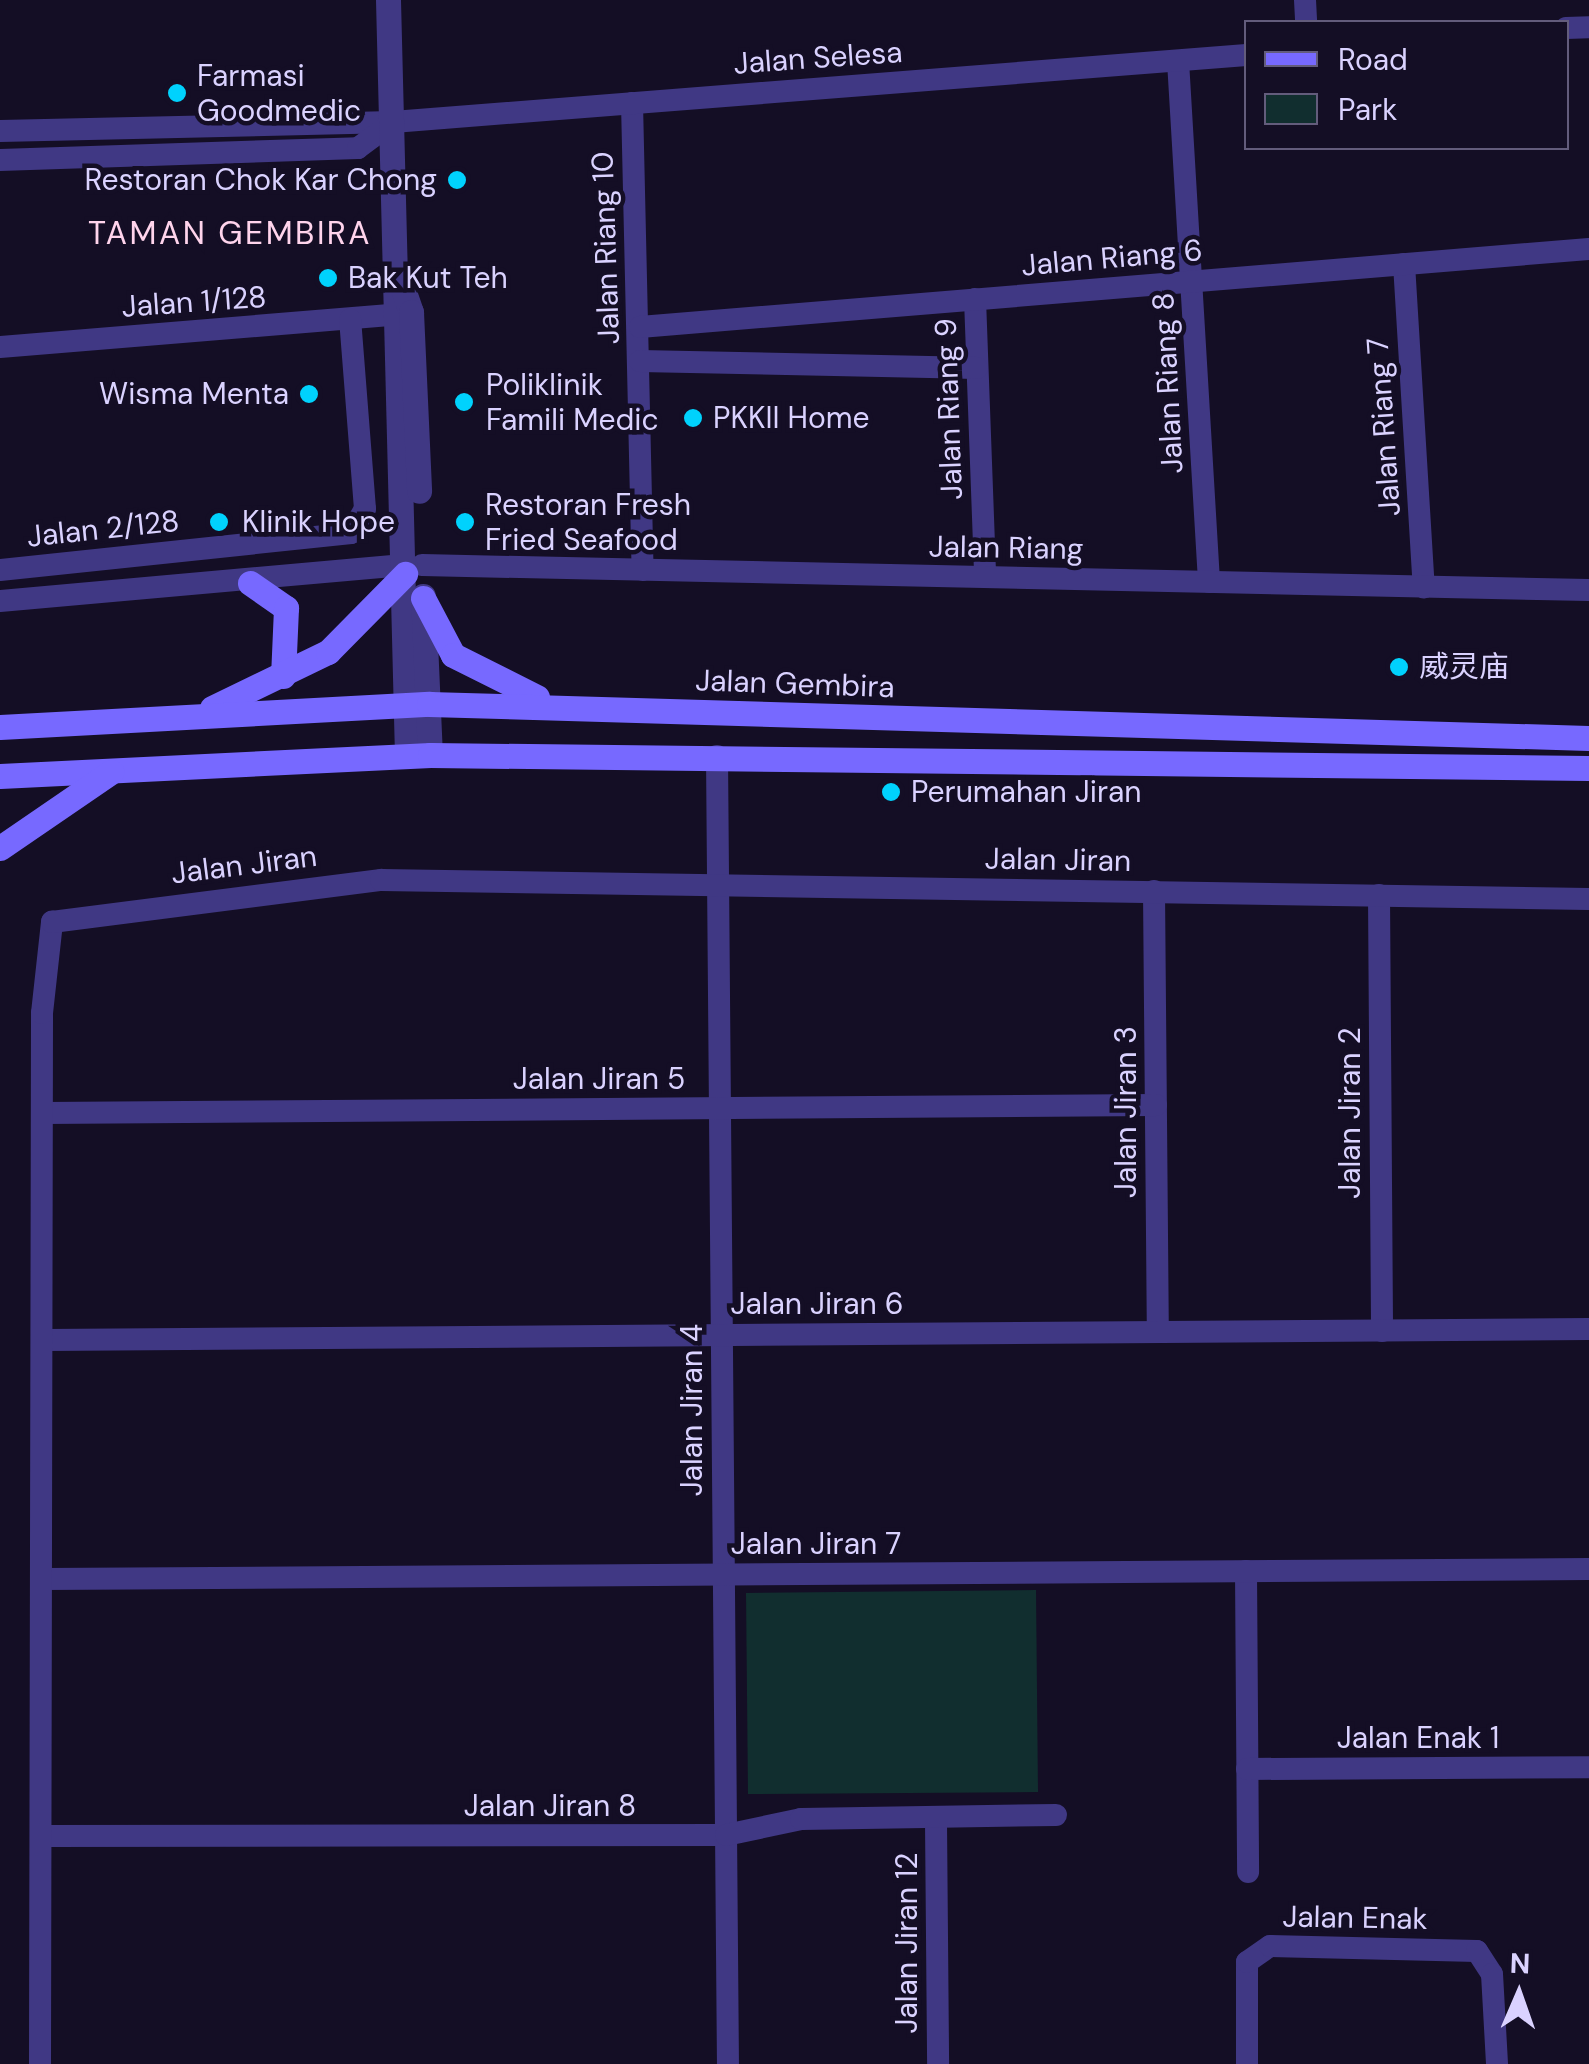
<!DOCTYPE html>
<html>
<head>
<meta charset="utf-8">
<style>
  body { margin:0 }
  #map { position:relative; width:1589px; height:2064px; overflow:hidden; background:#140e25; font-family:"DM Sans","Noto Sans SC",sans-serif }
  div>[style] { position:absolute }
  .green>* { inset:0; background:#112e2f }
  .minor>* { height:22px; margin:-11px; padding:0 11px; transform-origin:11px; border-radius:11px; background:#403884 }
  .tertiary>* { height:25px; margin:-12.5px; padding:0 12.5px; transform-origin:12.5px; border-radius:12.5px; background:#403884 }
  .secondary>* { height:25px; margin:-12.5px; padding:0 12.5px; transform-origin:12.5px; border-radius:12.5px; background:#7769ff }
  .dots>* { width:28px; height:28px; translate:-50% -50%; box-sizing:border-box; border:5px solid #140e25; border-radius:50% }
  span { translate:-50% -50%; white-space:nowrap; text-align:center; line-height:1.15; -webkit-text-stroke:9px #140e25; paint-order:stroke }
  .street-label { font-size:30px; color:#dad2ff }
  .poi-label { font-size:30px; color:#dad2ff }
  .left { translate:0 -50%; text-align:left }
  .right { translate:-100% -50%; text-align:right }
  .neighbourhood-label { font-size:32px; color:#ffd4ec; letter-spacing:2.5px }
  .legend { position:absolute; left:1244px; top:20px; width:325px; height:130px; box-sizing:border-box; background:#140e25; border:2px solid #635c7c; margin:0; padding:12px 18px; list-style:none; font-size:30px; color:#dad2ff }
  .legend li { display:flex; align-items:center; gap:20px; height:50px }
  .legend b { width:50px; border:2px solid #635c7c }
  .north { position:absolute; left:1469px; top:1944px; width:100px; height:100px; -webkit-text-stroke:8px #140e25; paint-order:stroke; rotate:2deg; font-size:28px; font-weight:700; line-height:40px; text-align:center; color:#dad2ff }
  .north::after { content:''; display:block; margin:auto; width:35px; height:45px; background:#dad2ff; clip-path:polygon(50% 0,100% 100%,50% 72%,0 100%) }
</style>
</head>
<body>
<div id="map">
  <div class="green">
    <div style="clip-path:polygon(1036px 1590px,1038px 1792px,748px 1794px,746px 1593px)"></div>
  </div>
  <div class="minor">
    <div style="left:1305px;top:0;width:22px;rotate:87deg"></div>
    <div style="left:1566px;top:28px;width:23px;rotate:-2deg"></div>
    <div style="left:1178px;top:61px;width:522px;rotate:86.59deg"></div>
    <div style="left:632px;top:103px;width:467px;rotate:88.7deg"></div>
    <div style="left:0;top:131px;width:393px;rotate:-1.3deg"></div>
    <div style="left:393px;top:122px;width:856px;rotate:-4.49deg"></div>
    <div style="left:0;top:160px;width:358px;rotate:-1.9deg"></div>
    <div style="left:358px;top:148px;width:44px;rotate:-36.6deg"></div>
    <div style="left:1404px;top:264px;width:324px;rotate:86.5deg"></div>
    <div style="left:975px;top:299px;width:278px;rotate:87.9deg"></div>
    <div style="left:640px;top:327px;width:952px;rotate:-4.7deg"></div>
    <div style="left:0;top:347px;width:394px;rotate:-4.7deg"></div>
    <div style="left:640px;top:361px;width:337px;rotate:1.2deg"></div>
    <div style="left:422px;top:565px;width:1167px;rotate:1.23deg"></div>
    <div style="left:0;top:570px;width:353px;rotate:-6deg"></div>
    <div style="left:351px;top:533px;width:28px;rotate:-60deg"></div>
    <div style="left:365px;top:509px;width:190px;rotate:-94.5deg"></div>
    <div style="left:0;top:601px;width:408px;rotate:-5.1deg"></div>
    <div style="left:717px;top:756px;width:1308px;rotate:89.52deg"></div>
    <div style="left:1154px;top:891px;width:441px;rotate:89.5deg"></div>
    <div style="left:1379px;top:895px;width:436px;rotate:89.6deg"></div>
    <div style="left:43px;top:1113px;width:1113px;rotate:-0.41deg"></div>
    <div style="left:45px;top:1340px;width:1544px;rotate:-0.41deg"></div>
    <div style="left:1246px;top:1571px;width:301px;rotate:89.6deg"></div>
    <div style="left:44px;top:1579px;width:1545px;rotate:-0.37deg"></div>
    <div style="left:1247px;top:1769px;width:342px;rotate:-0.3deg"></div>
    <div style="left:936px;top:1822px;width:242px;rotate:89.5deg"></div>
    <div style="left:41px;top:1836px;width:685px;rotate:-0.08deg"></div>
    <div style="left:726px;top:1835px;width:77px;rotate:-12deg"></div>
    <div style="left:801px;top:1819px;width:255px;rotate:-0.9deg"></div>
    <div style="left:40px;top:2064px;width:1051px;rotate:-89.89deg"></div>
    <div style="left:42px;top:1013px;width:92px;rotate:-83.7deg"></div>
    <div style="left:52px;top:922px;width:332px;rotate:-7.3deg"></div>
    <div style="left:381px;top:880px;width:1208px;rotate:0.9deg"></div>
    <div style="left:1247px;top:2064px;width:102px;rotate:-90deg"></div>
    <div style="left:1247px;top:1962px;width:28px;rotate:-35deg"></div>
    <div style="left:1270px;top:1946px;width:207px;rotate:1.4deg"></div>
    <div style="left:1477px;top:1951px;width:27px;rotate:57deg"></div>
    <div style="left:1492px;top:1974px;width:90px;rotate:86.8deg"></div>
  </div>
  <div class="tertiary">
    <div style="left:388px;top:0;width:755px;rotate:88.56deg"></div>
    <div style="left:401px;top:283px;width:31px;rotate:71deg"></div>
    <div style="left:411px;top:312px;width:179px;rotate:87.4deg"></div>
    <div style="left:423px;top:596px;width:159px;rotate:87.5deg"></div>
  </div>
  <div class="secondary">
    <div style="left:250px;top:583px;width:44px;rotate:34.8deg"></div>
    <div style="left:286px;top:608px;width:68px;rotate:92.5deg"></div>
    <div style="left:423px;top:598px;width:64px;rotate:62.2deg"></div>
    <div style="left:453px;top:655px;width:94px;rotate:26.6deg"></div>
    <div style="left:212px;top:708px;width:129px;rotate:-25.8deg"></div>
    <div style="left:328px;top:652px;width:110px;rotate:-45.4deg"></div>
    <div style="left:0;top:727px;width:430px;rotate:-3.1deg"></div>
    <div style="left:429px;top:704px;width:1160px;rotate:1.68deg"></div>
    <div style="left:0;top:776px;width:431px;rotate:-2.8deg"></div>
    <div style="left:430px;top:755px;width:1159px;rotate:0.64deg"></div>
    <div style="left:0;top:848px;width:135px;rotate:-34.4deg"></div>
  </div>
  <div class="dots">
    <div style="left:177px;top:93px;background:#00d2fd"></div>
    <div style="left:457px;top:180px;background:#00d2fd"></div>
    <div style="left:328px;top:278px;background:#00d2fd"></div>
    <div style="left:309px;top:394px;background:#00d2fd"></div>
    <div style="left:464px;top:402px;background:#00d2fd"></div>
    <div style="left:693px;top:418px;background:#00d2fd"></div>
    <div style="left:219px;top:522px;background:#00d2fd"></div>
    <div style="left:465px;top:522px;background:#00d2fd"></div>
    <div style="left:1399px;top:667px;background:#00d2fd"></div>
    <div style="left:891px;top:792px;background:#00d2fd"></div>
  </div>
  <div class="street-label">
    <span style="left:818px;top:58px;rotate:-4deg">Jalan Selesa</span>
    <span style="left:606px;top:248px;rotate:-92deg">Jalan Riang 10</span>
    <span style="left:1112px;top:258px;rotate:-5deg">Jalan Riang 6</span>
    <span style="left:194px;top:302px;rotate:-4deg">Jalan 1/128</span>
    <span style="left:1168px;top:383px;rotate:-93deg">Jalan Riang 8</span>
    <span style="left:949px;top:409px;rotate:-92deg">Jalan Riang 9</span>
    <span style="left:1384px;top:427px;rotate:-94deg">Jalan Riang 7</span>
    <span style="left:103px;top:529px;rotate:-6deg">Jalan 2/128</span>
    <span style="left:1006px;top:548px;rotate:1deg">Jalan Riang</span>
    <span style="left:795px;top:684px;rotate:2deg">Jalan Gembira</span>
    <span style="left:1058px;top:860px;rotate:1deg">Jalan Jiran</span>
    <span style="left:244px;top:865px;rotate:-7deg">Jalan Jiran</span>
    <span style="left:599px;top:1079px">Jalan Jiran 5</span>
    <span style="left:1126px;top:1112px;rotate:-90deg">Jalan Jiran 3</span>
    <span style="left:1350px;top:1113px;rotate:-90deg">Jalan Jiran 2</span>
    <span style="left:817px;top:1304px">Jalan Jiran 6</span>
    <span style="left:692px;top:1410px;rotate:-90deg">Jalan Jiran 4</span>
    <span style="left:816px;top:1544px">Jalan Jiran 7</span>
    <span style="left:1418px;top:1738px">Jalan Enak 1</span>
    <span style="left:550px;top:1806px">Jalan Jiran 8</span>
    <span style="left:1355px;top:1918px;rotate:1deg">Jalan Enak</span>
    <span style="left:907px;top:1943px;rotate:-90deg">Jalan Jiran 12</span>
  </div>
  <div class="poi-label">
    <span class="left" style="left:197px;top:93px">Farmasi<br>Goodmedic</span>
    <span class="right" style="left:437px;top:180px">Restoran Chok Kar Chong</span>
    <span class="left" style="left:348px;top:278px">Bak Kut Teh</span>
    <span class="left" style="left:486px;top:402px">Poliklinik<br>Famili Medic</span>
    <span class="right" style="left:289px;top:394px">Wisma Menta</span>
    <span class="left" style="left:713px;top:418px">PKKII Home</span>
    <span class="left" style="left:485px;top:522px">Restoran Fresh<br>Fried Seafood</span>
    <span class="left" style="left:242px;top:522px">Klinik Hope</span>
    <span class="left" style="left:1419px;top:667px">威灵庙</span>
    <span class="left" style="left:911px;top:792px">Perumahan Jiran</span>
  </div>
  <div class="neighbourhood-label">
    <span style="left:230px;top:233px">TAMAN GEMBIRA</span>
  </div>
  <ul class="legend">
  <li><b style="height:12px;background:#7769ff"></b>Road</li>
  <li><b style="height:28px;background:#112e2f"></b>Park</li>
  </ul>
  <div class="north">N</div>
</div>
</body>
</html>
